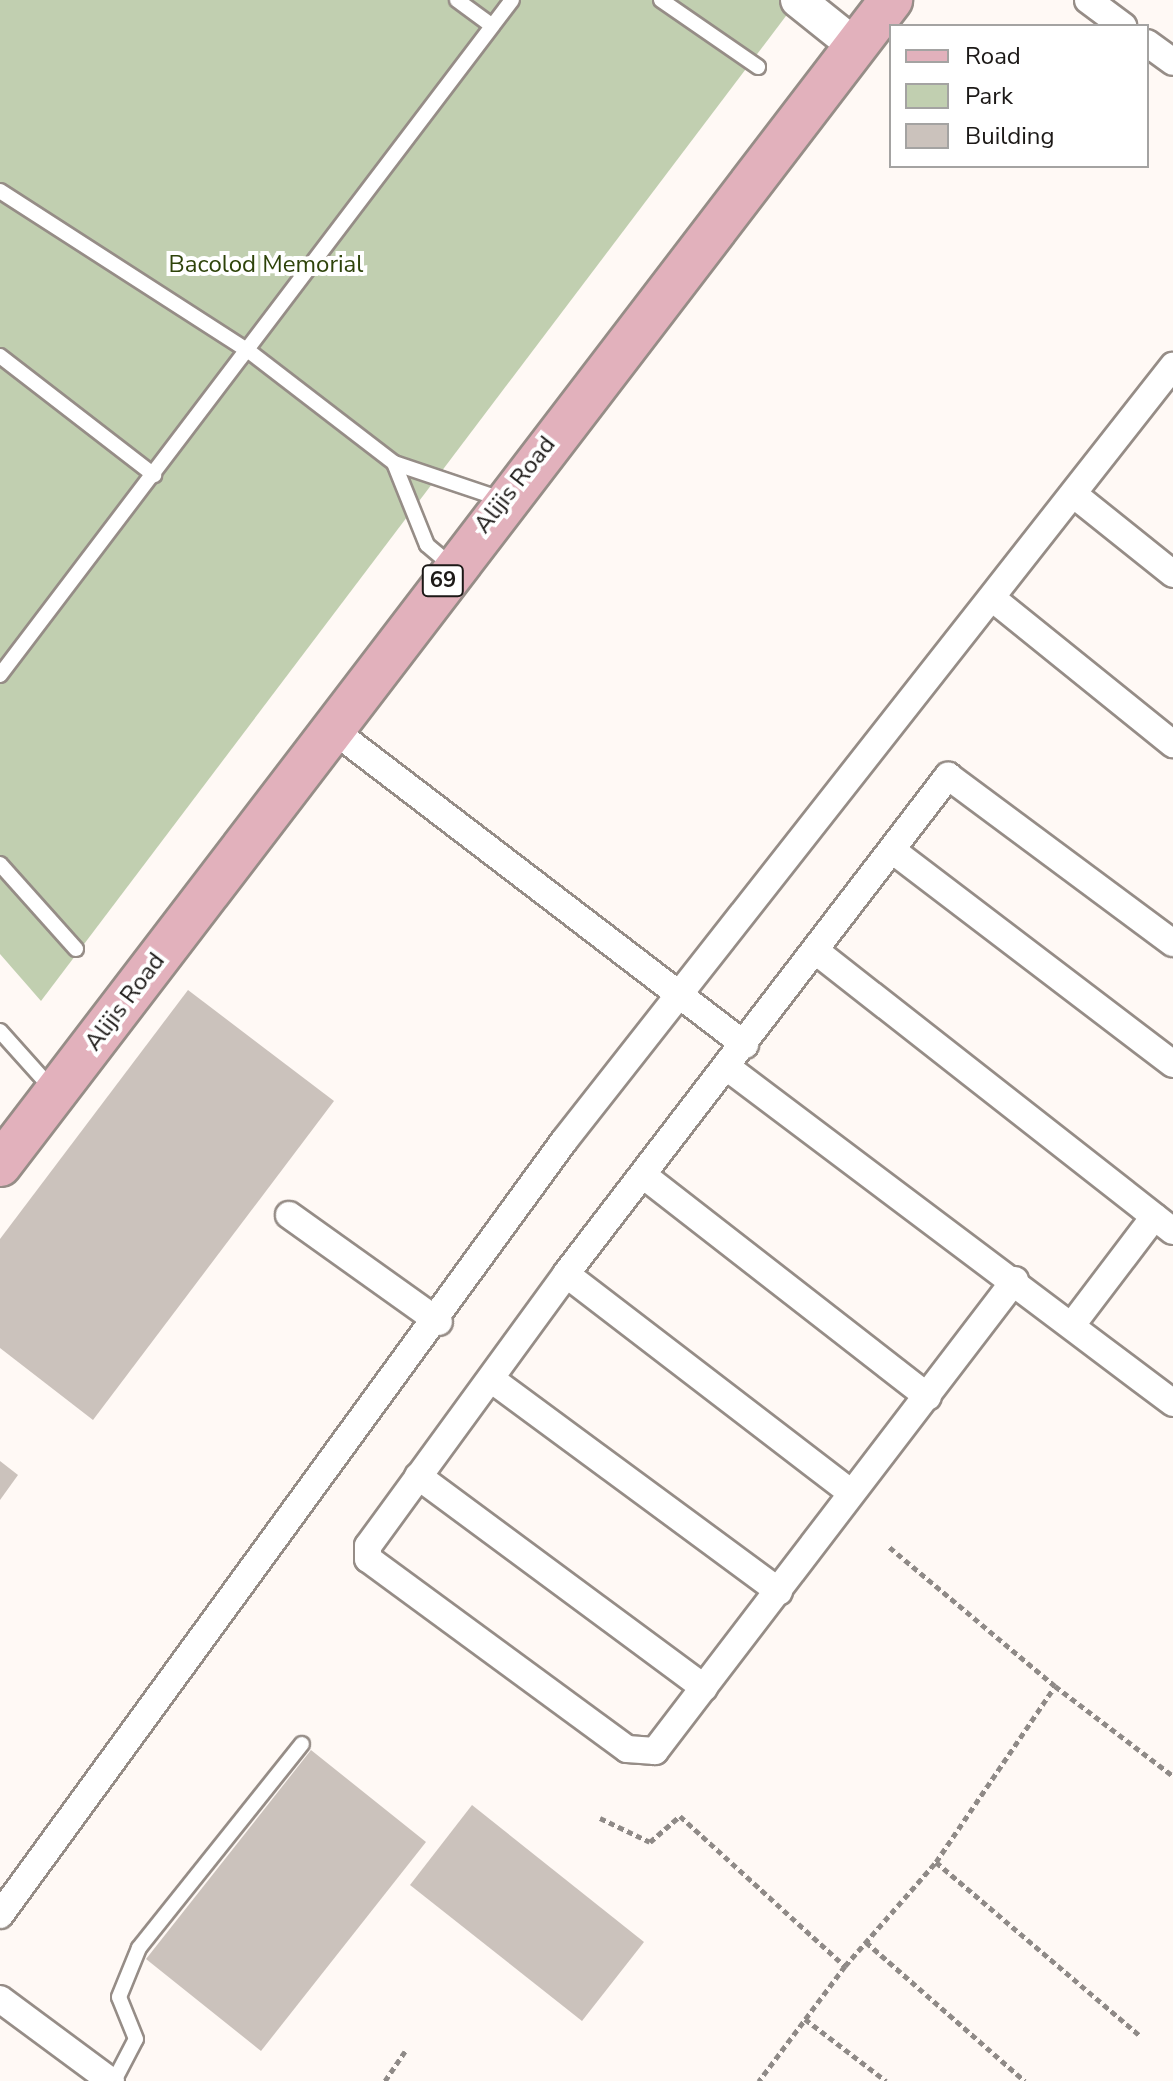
<!DOCTYPE html>
<html>
<head>
<meta charset="utf-8">
<style>
  body { margin:0 }
  #map { position:relative; width:1173px; height:2081px; overflow:hidden; background:#fff9f5; font-family:"Nunito Sans",sans-serif }
  div>[style] { position:absolute }
  .green>* { inset:0; background:#c1cfb0 }
  .building>* { inset:0; background:#cbc2bc }
  .path>* { height:5px; margin-top:-2.5px; transform-origin:0; background:repeating-linear-gradient(90deg,#8f8a87 0 6px,transparent 0 10px) }
  .roads { filter:drop-shadow(2px 0 #968d87) drop-shadow(-2px 0 #968d87) drop-shadow(0 2px #968d87) drop-shadow(0 -2px #968d87) }
  .service>* { height:14px; margin:-7px; padding:0 7px; transform-origin:7px; border-radius:7px; background:#fff }
  .minor>* { height:26px; margin:-13px; padding:0 13px; transform-origin:13px; border-radius:13px; background:#fff }
  .tertiary>* { height:34px; margin:-17px; padding:0 17px; transform-origin:17px; border-radius:17px; background:#fff }
  .primary>* { height:42px; margin:-21px; padding:0 21px; transform-origin:21px; border-radius:21px; background:#e2b1bc }
  span { translate:-50% -50%; white-space:nowrap; text-align:center; line-height:1.15; -webkit-text-stroke:8px #fff; paint-order:stroke }
  .shield-label span { padding:2px 6px; background:#fff; border:2px solid; border-radius:6px; -webkit-text-stroke-width:0 }
  .shield-label { font-size:22px; color:#1c1917; font-weight:700 }
  .park-label { font-size:24px; color:#2e430a }
  .street-label { font-size:24px; color:#1c1917 }
  .legend { position:absolute; left:889px; top:24px; width:260px; height:144px; box-sizing:border-box; background:#fff; border:2px solid #a4a3a2; margin:0; padding:10px 14px; list-style:none; font-size:24px; color:#1c1917 }
  .legend li { display:flex; align-items:center; gap:16px; height:40px }
  .legend b { width:40px; border:2px solid #a4a3a2 }
</style>
</head>
<body>
<div id="map">
  <div class="green">
    <div style="clip-path:polygon(0 0,782px 0,792px 8px,41px 1001px,0 954px)"></div>
  </div>
  <div class="building">
    <div style="clip-path:polygon(188px 990px,334px 1101px,93px 1420px,0 1348px,0 1239px)"></div>
    <div style="clip-path:polygon(0 1461px,18px 1475px,0 1500px)"></div>
    <div style="clip-path:polygon(311px 1750px,426px 1842px,261px 2051px,146px 1959px)"></div>
    <div style="clip-path:polygon(472px 1805px,644px 1942px,582px 2021px,410px 1885px)"></div>
  </div>
  <div class="path">
    <div style="left:1055px;top:1686px;width:148px;rotate:37.3deg"></div>
    <div style="left:600px;top:1818px;width:55px;rotate:25.6deg"></div>
    <div style="left:650px;top:1842px;width:40px;rotate:-41deg"></div>
    <div style="left:680px;top:1816px;width:223px;rotate:42.3deg"></div>
    <div style="left:845px;top:1966px;width:144px;rotate:126.8deg"></div>
    <div style="left:936px;top:1862px;width:267px;rotate:40.4deg"></div>
    <div style="left:866px;top:1942px;width:211px;rotate:41.2deg"></div>
    <div style="left:845px;top:1966px;width:138px;rotate:-48.8deg"></div>
    <div style="left:936px;top:1862px;width:212px;rotate:-55.9deg"></div>
    <div style="left:1055px;top:1686px;width:218px;rotate:-140deg"></div>
    <div style="left:805px;top:2019px;width:102px;rotate:37.4deg"></div>
    <div style="left:385px;top:2081px;width:36px;rotate:-56deg"></div>
  </div>
  <div class="roads">
    <div class="service">
      <div style="left:457px;top:0;width:42px;rotate:36.3deg"></div>
      <div style="left:661px;top:0;width:118px;rotate:34.6deg"></div>
      <div style="left:0;top:191px;width:297px;rotate:32.8deg"></div>
      <div style="left:250px;top:352px;width:182px;rotate:37.6deg"></div>
      <div style="left:394px;top:463px;width:116px;rotate:18.6deg"></div>
      <div style="left:0;top:356px;width:195px;rotate:37.7deg"></div>
      <div style="left:394px;top:463px;width:88px;rotate:68.1deg"></div>
      <div style="left:427px;top:545px;width:34px;rotate:40deg"></div>
      <div style="left:0;top:675px;width:847px;rotate:-52.82deg"></div>
      <div style="left:0;top:864px;width:114px;rotate:48.2deg"></div>
      <div style="left:0;top:1031px;width:79px;rotate:48.1deg"></div>
      <div style="left:114px;top:2081px;width:47px;rotate:-62.4deg"></div>
      <div style="left:136px;top:2039px;width:45px;rotate:-112deg"></div>
      <div style="left:119px;top:1997px;width:53px;rotate:-67.8deg"></div>
      <div style="left:139px;top:1948px;width:261px;rotate:-51.4deg"></div>
    </div>
    <div class="minor">
      <div style="left:1088px;top:0;width:44px;rotate:36.6deg"></div>
      <div style="left:1147px;top:43px;width:32px;rotate:36deg"></div>
      <div style="left:1077px;top:497px;width:123px;rotate:38.7deg"></div>
      <div style="left:992px;top:598px;width:233px;rotate:38.9deg"></div>
      <div style="left:332px;top:729px;width:520px;rotate:37.42deg"></div>
      <div style="left:892px;top:850px;width:353px;rotate:37.3deg"></div>
      <div style="left:817px;top:952px;width:452px;rotate:38.1deg"></div>
      <div style="left:728px;top:1068px;width:557px;rotate:36.97deg"></div>
      <div style="left:643px;top:1175px;width:361px;rotate:37.9deg"></div>
      <div style="left:289px;top:1215px;width:184px;rotate:35.5deg"></div>
      <div style="left:566px;top:1274px;width:359px;rotate:37.5deg"></div>
      <div style="left:1015px;top:1280px;width:593px;rotate:127.39deg"></div>
      <div style="left:655px;top:1751px;width:28px;rotate:-176deg"></div>
      <div style="left:627px;top:1749px;width:321px;rotate:-143.7deg"></div>
      <div style="left:368px;top:1559px;width:13px;rotate:-90deg"></div>
      <div style="left:368px;top:1546px;width:336px;rotate:-53.9deg"></div>
      <div style="left:566px;top:1274px;width:628px;rotate:-52.51deg"></div>
      <div style="left:948px;top:776px;width:280px;rotate:36.6deg"></div>
      <div style="left:1072px;top:1325px;width:136px;rotate:-52.8deg"></div>
      <div style="left:491px;top:1379px;width:358px;rotate:36.4deg"></div>
      <div style="left:418px;top:1476px;width:356px;rotate:36.5deg"></div>
      <div style="left:0;top:1915px;width:958px;rotate:-53.92deg"></div>
      <div style="left:564px;top:1141px;width:986px;rotate:-51.84deg"></div>
      <div style="left:0;top:1999px;width:138px;rotate:36.5deg"></div>
    </div>
    <div class="tertiary">
      <div style="left:798px;top:0;width:70px;rotate:38.7deg"></div>
    </div>
    <div class="primary">
      <div style="left:0;top:1165px;width:1467px;rotate:-52.59deg"></div>
    </div>
  </div>
  <div class="shield-label">
    <span style="left:443px;top:581px">69</span>
  </div>
  <div class="park-label">
    <span style="left:266px;top:265px">Bacolod Memorial</span>
  </div>
  <div class="street-label">
    <span style="left:515px;top:485px;rotate:-52deg">Alijis Road</span>
    <span style="left:125px;top:1002px;rotate:-53deg">Alijis Road</span>
  </div>
  <ul class="legend">
  <li><b style="height:10px;background:#e2b1bc"></b>Road</li>
  <li><b style="height:22px;background:#c1cfb0"></b>Park</li>
  <li><b style="height:22px;background:#cbc2bc"></b>Building</li>
  </ul>
</div>
</body>
</html>
